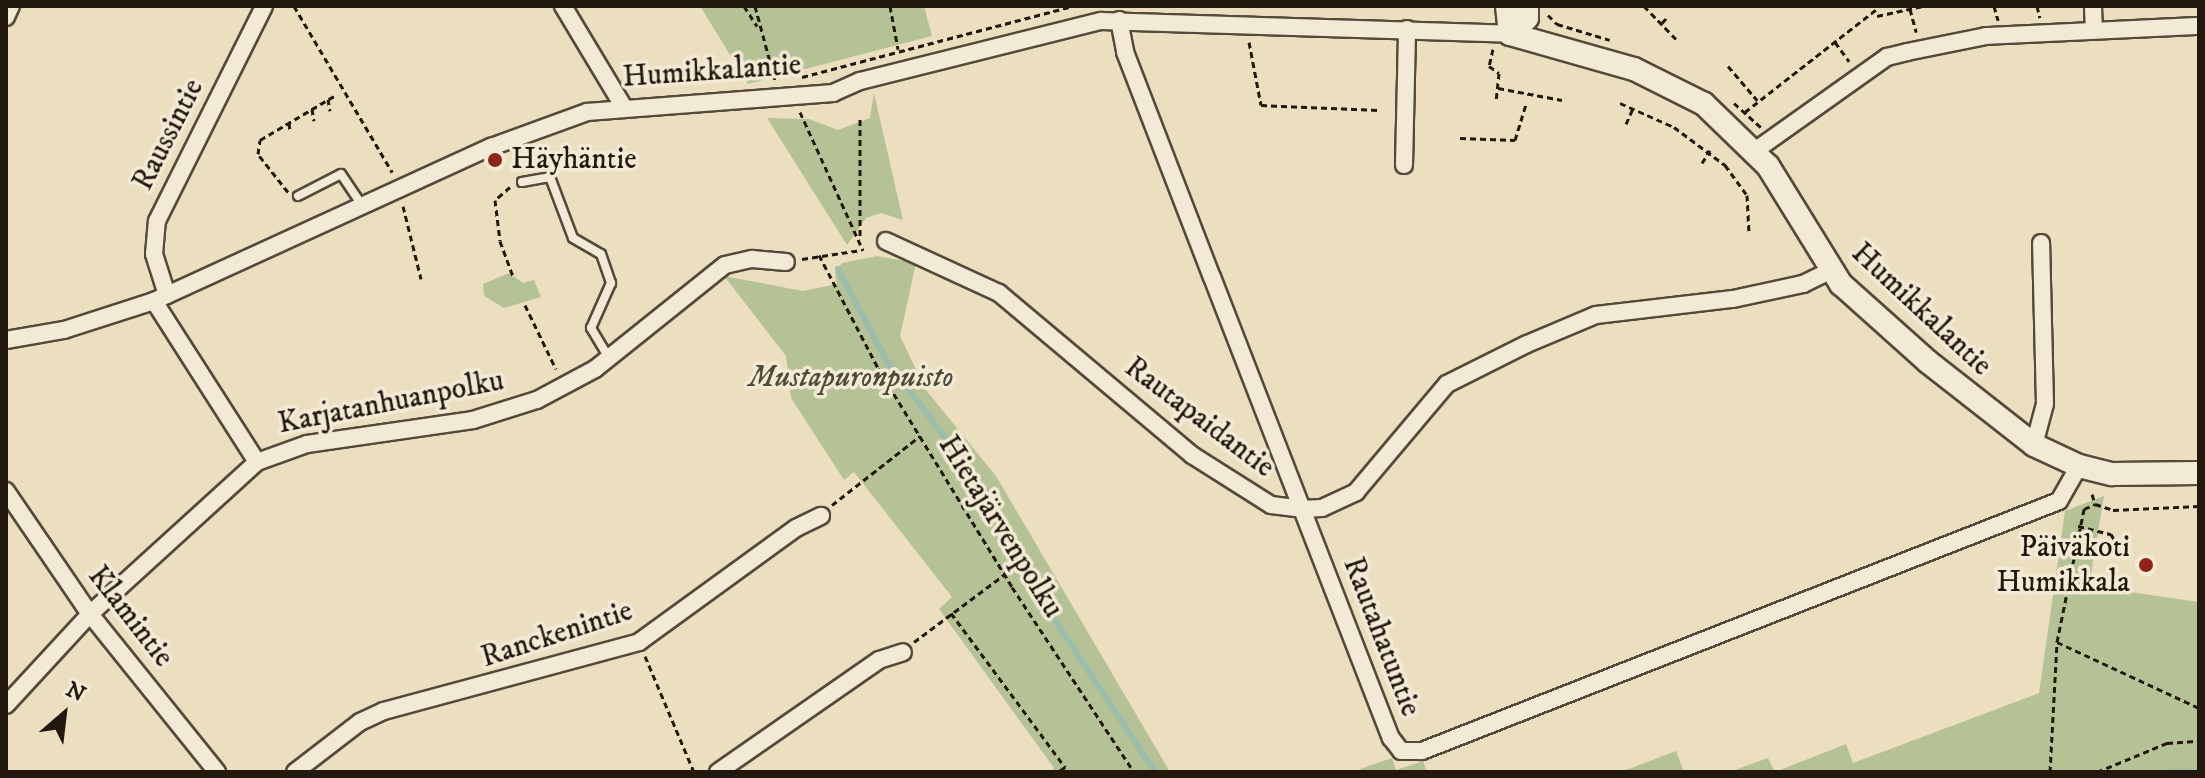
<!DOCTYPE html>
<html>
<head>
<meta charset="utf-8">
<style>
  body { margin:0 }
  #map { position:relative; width:2205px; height:778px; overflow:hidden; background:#ecdfc0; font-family:"IM FELL DW Pica",serif }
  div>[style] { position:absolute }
  .green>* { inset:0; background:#b5c295 }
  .stream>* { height:6px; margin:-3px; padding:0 3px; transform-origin:3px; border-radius:3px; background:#9abdac }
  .path>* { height:3px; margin-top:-1.5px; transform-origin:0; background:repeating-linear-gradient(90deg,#22180e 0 6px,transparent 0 10px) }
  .roads { filter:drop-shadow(2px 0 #544a3a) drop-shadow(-2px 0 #544a3a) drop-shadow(0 2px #544a3a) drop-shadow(0 -2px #544a3a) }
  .service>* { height:8px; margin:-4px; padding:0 4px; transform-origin:4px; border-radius:4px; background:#f3ead6 }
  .minor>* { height:16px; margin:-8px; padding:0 8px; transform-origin:8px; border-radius:8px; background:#f3ead6 }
  .tertiary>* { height:22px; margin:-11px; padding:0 11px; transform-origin:11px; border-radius:11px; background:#f3ead6 }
  .dots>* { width:22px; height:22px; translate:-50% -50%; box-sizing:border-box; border:4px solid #f3ead6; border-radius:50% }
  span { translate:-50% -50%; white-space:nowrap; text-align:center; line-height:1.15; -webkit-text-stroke:7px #f3ead6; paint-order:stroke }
  .street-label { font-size:30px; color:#22180e }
  .poi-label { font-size:30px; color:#22180e }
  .left { translate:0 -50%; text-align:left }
  .right { translate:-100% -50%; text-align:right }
  .park-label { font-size:30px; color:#4e4b36; font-style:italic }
  .frame { position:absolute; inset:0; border:8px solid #22180e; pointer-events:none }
  .north { position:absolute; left:24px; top:674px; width:80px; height:80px; -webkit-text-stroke:6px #f3ead6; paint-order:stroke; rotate:28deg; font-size:22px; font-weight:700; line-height:32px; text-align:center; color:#22180e }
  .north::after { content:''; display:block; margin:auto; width:28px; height:36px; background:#22180e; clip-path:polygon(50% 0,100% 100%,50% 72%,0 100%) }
</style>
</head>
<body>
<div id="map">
  <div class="green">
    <div style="clip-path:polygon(700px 6px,924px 6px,932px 36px,748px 84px)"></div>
    <div style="clip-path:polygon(874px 93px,903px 220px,881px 213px,866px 218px,847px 245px,767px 118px,809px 119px,838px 130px,870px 118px)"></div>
    <div style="clip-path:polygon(877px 256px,916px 263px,900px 336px,926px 390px,996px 476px,1170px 772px,1050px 772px,1054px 768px,939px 609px,952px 597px,854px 472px,844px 480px,791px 398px,786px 356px,724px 276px,803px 291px,837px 284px,835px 273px,842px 263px)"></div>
    <div style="clip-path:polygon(509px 273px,523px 283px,534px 280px,541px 297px,504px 308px,484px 296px,483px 284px)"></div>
    <div style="clip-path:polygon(2104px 496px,2089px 586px,2199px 602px,2199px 772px,1729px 772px,1768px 758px,1775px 772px,1846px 744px,1853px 763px,2039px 693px,2065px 511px)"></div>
    <div style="clip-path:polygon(1676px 751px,1684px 772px,1621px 772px)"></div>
    <div style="clip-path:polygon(1392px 758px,1396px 770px,1423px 761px,1427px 772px,1352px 772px)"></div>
  </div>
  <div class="stream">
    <div style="left:838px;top:269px;width:103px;rotate:62.2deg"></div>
    <div style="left:886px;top:360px;width:167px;rotate:52.8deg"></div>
    <div style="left:987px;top:493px;width:115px;rotate:63.2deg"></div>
    <div style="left:1039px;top:596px;width:211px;rotate:56.6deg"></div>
    <div style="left:2166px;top:772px;width:32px"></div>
  </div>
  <div class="path">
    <div style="left:294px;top:6px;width:193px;rotate:59.4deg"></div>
    <div style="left:744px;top:6px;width:24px;rotate:57deg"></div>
    <div style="left:755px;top:6px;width:77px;rotate:74.9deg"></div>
    <div style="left:890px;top:6px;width:44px;rotate:79.5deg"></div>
    <div style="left:1367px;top:6px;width:109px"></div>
    <div style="left:1644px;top:6px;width:46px;rotate:45.9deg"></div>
    <div style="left:1994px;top:6px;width:15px;rotate:74deg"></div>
    <div style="left:2037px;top:6px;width:12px;rotate:76deg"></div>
    <div style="left:1910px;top:9px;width:24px;rotate:75deg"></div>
    <div style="left:1548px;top:15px;width:13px;rotate:45deg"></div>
    <div style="left:1557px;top:24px;width:55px;rotate:16.8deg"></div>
    <div style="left:1877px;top:16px;width:47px;rotate:-12.3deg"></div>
    <div style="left:1662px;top:23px;width:9px;rotate:-49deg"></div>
    <div style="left:1249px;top:42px;width:64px;rotate:79.2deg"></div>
    <div style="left:1261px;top:105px;width:118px;rotate:2.4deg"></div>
    <div style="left:1835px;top:42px;width:24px;rotate:54deg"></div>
    <div style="left:1493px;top:49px;width:17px;rotate:103deg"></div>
    <div style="left:1489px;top:66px;width:12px;rotate:35deg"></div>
    <div style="left:1499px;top:73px;width:28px;rotate:96deg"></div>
    <div style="left:1728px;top:66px;width:45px;rotate:49.5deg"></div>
    <div style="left:802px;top:77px;width:280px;rotate:-14.7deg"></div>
    <div style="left:1498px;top:88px;width:65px;rotate:10.6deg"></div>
    <div style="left:328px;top:99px;width:12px;rotate:81deg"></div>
    <div style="left:1620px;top:103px;width:59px;rotate:24deg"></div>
    <div style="left:1674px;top:127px;width:64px;rotate:36.7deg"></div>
    <div style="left:1725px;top:165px;width:37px;rotate:54deg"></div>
    <div style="left:1747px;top:195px;width:36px;rotate:87deg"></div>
    <div style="left:1734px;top:103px;width:36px;rotate:42deg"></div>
    <div style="left:312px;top:109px;width:12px;rotate:81deg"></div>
    <div style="left:800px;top:112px;width:152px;rotate:65.5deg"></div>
    <div style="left:1745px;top:112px;width:167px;rotate:-38deg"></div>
    <div style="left:289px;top:123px;width:8px;rotate:83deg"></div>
    <div style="left:1626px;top:124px;width:17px;rotate:-66deg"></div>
    <div style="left:1460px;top:138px;width:55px;rotate:2.1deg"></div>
    <div style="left:1515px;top:140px;width:38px;rotate:-73deg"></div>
    <div style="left:1702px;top:163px;width:15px;rotate:-58deg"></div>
    <div style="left:510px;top:187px;width:20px;rotate:139deg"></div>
    <div style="left:495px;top:200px;width:41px;rotate:83deg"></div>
    <div style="left:500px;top:241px;width:40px;rotate:69.8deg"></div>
    <div style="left:288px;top:192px;width:48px;rotate:-128.3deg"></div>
    <div style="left:258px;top:154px;width:14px;rotate:-82deg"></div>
    <div style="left:260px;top:140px;width:86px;rotate:-30.7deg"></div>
    <div style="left:403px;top:206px;width:75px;rotate:76.1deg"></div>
    <div style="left:860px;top:236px;width:120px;rotate:-90deg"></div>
    <div style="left:819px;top:255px;width:127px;rotate:62.4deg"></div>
    <div style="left:878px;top:368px;width:257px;rotate:58.5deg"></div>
    <div style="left:1012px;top:587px;width:222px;rotate:56.6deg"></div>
    <div style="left:802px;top:259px;width:60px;rotate:-8.7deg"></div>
    <div style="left:525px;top:305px;width:71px;rotate:64.2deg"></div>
    <div style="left:2092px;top:494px;width:10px;rotate:73deg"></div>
    <div style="left:832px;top:505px;width:112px;rotate:-38.1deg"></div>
    <div style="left:2078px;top:526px;width:34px;rotate:14deg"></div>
    <div style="left:2111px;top:534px;width:13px;rotate:61deg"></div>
    <div style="left:951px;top:613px;width:192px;rotate:53.5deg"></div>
    <div style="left:1065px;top:767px;width:9px;rotate:144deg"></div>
    <div style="left:914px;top:642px;width:112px;rotate:-36.7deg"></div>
    <div style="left:2057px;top:642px;width:157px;rotate:24.9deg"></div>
    <div style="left:645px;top:656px;width:126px;rotate:67.1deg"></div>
    <div style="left:2050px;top:772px;width:130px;rotate:-86.9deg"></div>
    <div style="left:2057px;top:642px;width:136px;rotate:-78.5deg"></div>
    <div style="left:2084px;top:509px;width:12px;rotate:-24deg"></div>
    <div style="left:2095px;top:504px;width:19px;rotate:18deg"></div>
    <div style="left:2113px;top:510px;width:86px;rotate:-2.7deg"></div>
    <div style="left:2097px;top:772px;width:76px;rotate:-22.5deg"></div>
    <div style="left:2167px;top:743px;width:32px;rotate:-4deg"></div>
  </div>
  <div class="roads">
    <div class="service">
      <div style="left:522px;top:182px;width:28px;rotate:-10deg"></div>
      <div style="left:550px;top:177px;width:65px;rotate:69.3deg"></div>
      <div style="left:573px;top:238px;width:32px;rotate:30deg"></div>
      <div style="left:601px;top:254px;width:31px;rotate:71deg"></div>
      <div style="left:611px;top:283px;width:49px;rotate:114deg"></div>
      <div style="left:591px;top:328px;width:35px;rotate:59deg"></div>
      <div style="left:298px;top:196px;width:48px;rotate:-27.1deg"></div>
      <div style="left:341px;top:174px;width:37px;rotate:56deg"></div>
    </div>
    <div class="minor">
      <div style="left:563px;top:6px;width:117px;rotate:59deg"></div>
      <div style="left:2093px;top:6px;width:23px;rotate:88deg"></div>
      <div style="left:6px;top:17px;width:12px;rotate:-66deg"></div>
      <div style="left:1119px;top:20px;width:33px;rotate:79deg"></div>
      <div style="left:1125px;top:52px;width:241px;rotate:68.9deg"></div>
      <div style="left:1212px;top:277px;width:495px;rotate:68.8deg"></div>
      <div style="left:1391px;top:738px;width:16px;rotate:52deg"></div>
      <div style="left:1401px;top:751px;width:21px"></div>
      <div style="left:1422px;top:751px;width:684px;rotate:-21.43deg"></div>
      <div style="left:2059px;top:501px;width:40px;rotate:-60.3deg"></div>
      <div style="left:1756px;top:150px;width:161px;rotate:-35.4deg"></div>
      <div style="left:1887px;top:57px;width:21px;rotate:-14deg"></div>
      <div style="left:1907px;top:52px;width:81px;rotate:-11.4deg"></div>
      <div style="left:1986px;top:36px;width:213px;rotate:-2.7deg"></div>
      <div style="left:1404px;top:165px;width:136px;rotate:-88.7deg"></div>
      <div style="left:886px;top:241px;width:124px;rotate:24.7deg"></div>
      <div style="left:999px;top:293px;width:252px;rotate:40deg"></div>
      <div style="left:1192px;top:455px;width:93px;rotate:32.3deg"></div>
      <div style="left:1271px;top:505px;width:31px;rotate:7deg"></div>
      <div style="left:1302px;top:509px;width:20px;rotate:-3deg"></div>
      <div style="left:1322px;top:508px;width:38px;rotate:-25deg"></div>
      <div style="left:1356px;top:492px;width:141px;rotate:-49.9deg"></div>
      <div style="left:1447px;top:384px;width:89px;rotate:-26.6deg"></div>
      <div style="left:1527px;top:344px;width:75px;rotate:-22.8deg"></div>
      <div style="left:1596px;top:315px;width:138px;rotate:-6.7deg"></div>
      <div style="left:1733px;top:299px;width:72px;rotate:-12.1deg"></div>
      <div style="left:1803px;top:284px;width:30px;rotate:-26deg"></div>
      <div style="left:167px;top:295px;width:43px;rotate:-107.6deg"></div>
      <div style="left:154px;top:254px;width:33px;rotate:-85deg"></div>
      <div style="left:157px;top:221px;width:240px;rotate:-63.5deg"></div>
      <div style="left:154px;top:301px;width:191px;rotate:57.4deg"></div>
      <div style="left:6px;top:340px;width:59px;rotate:-9.8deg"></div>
      <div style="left:64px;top:330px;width:95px;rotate:-17.9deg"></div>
      <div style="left:154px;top:301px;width:371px;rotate:-24.6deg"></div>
      <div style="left:491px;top:147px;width:102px;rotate:-20deg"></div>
      <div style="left:587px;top:112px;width:247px;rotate:-4.4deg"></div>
      <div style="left:833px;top:93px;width:30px;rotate:-24deg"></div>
      <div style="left:860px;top:81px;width:248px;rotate:-14deg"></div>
      <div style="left:1101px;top:21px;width:409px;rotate:1.8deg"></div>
      <div style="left:2034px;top:445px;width:42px;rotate:-75deg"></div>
      <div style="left:2045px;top:404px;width:161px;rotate:-91.4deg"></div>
      <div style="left:6px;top:491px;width:149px;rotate:55.7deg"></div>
      <div style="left:90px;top:614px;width:203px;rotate:51.2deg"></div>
      <div style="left:6px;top:705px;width:124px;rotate:-47.3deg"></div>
      <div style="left:90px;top:614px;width:226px;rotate:-42.3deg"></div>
      <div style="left:257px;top:462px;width:53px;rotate:-19.8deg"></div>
      <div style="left:307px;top:444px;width:168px;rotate:-8.2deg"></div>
      <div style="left:473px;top:420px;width:67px;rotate:-17.4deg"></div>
      <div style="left:537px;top:400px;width:66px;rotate:-28.1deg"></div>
      <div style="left:595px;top:369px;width:166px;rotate:-38.7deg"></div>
      <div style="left:725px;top:265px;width:28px;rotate:-13deg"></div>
      <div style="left:752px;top:259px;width:34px;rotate:5deg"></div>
      <div style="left:295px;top:772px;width:82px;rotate:-37.6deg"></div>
      <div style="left:360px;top:722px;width:26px;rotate:-25deg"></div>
      <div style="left:384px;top:711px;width:264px;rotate:-15.1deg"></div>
      <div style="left:639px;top:642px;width:194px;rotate:-36deg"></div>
      <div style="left:796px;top:528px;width:28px;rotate:-26deg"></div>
      <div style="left:718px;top:772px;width:196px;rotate:-34.8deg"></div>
      <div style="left:879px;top:660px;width:25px;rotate:-18deg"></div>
    </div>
    <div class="tertiary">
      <div style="left:1507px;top:6px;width:28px;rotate:84deg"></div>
      <div style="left:1510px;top:34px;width:129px;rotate:15.8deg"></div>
      <div style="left:1634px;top:69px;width:78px;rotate:26.6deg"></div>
      <div style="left:1704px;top:104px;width:89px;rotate:44.1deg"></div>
      <div style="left:1768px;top:166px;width:139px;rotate:58.3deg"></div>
      <div style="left:1841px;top:284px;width:115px;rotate:41.8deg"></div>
      <div style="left:1927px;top:361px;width:136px;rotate:38.1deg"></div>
      <div style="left:2034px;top:445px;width:50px;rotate:25deg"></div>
      <div style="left:2079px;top:466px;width:34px;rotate:14deg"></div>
      <div style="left:2112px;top:474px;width:87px;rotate:-0.7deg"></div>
      <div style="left:1510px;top:34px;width:23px;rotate:-43deg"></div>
      <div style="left:1527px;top:18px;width:12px;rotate:-90deg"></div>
    </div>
  </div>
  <div class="dots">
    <div style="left:495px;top:160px;background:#8f2418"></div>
    <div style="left:2146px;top:565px;background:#8f2418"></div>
  </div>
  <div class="street-label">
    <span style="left:712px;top:72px;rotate:-4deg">Humikkalantie</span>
    <span style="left:169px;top:135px;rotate:-63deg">Raussintie</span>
    <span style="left:1921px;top:310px;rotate:43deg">Humikkalantie</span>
    <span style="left:391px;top:403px;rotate:-11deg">Karjatanhuanpolku</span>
    <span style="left:1199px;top:418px;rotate:37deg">Rautapaidantie</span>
    <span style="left:1000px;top:527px;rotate:58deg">Hietajärvenpolku</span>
    <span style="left:130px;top:617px;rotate:52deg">Klamintie</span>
    <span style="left:557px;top:635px;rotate:-18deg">Ranckenintie</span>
    <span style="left:1381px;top:637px;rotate:69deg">Rautahatuntie</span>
  </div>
  <div class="poi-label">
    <span class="left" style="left:511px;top:160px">Häyhäntie</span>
    <span class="right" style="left:2130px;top:565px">Päiväkoti<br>Humikkala</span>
  </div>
  <div class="park-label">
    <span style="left:851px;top:378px">Mustapuronpuisto</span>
  </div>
  <div class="frame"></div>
  <div class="north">N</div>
</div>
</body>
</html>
